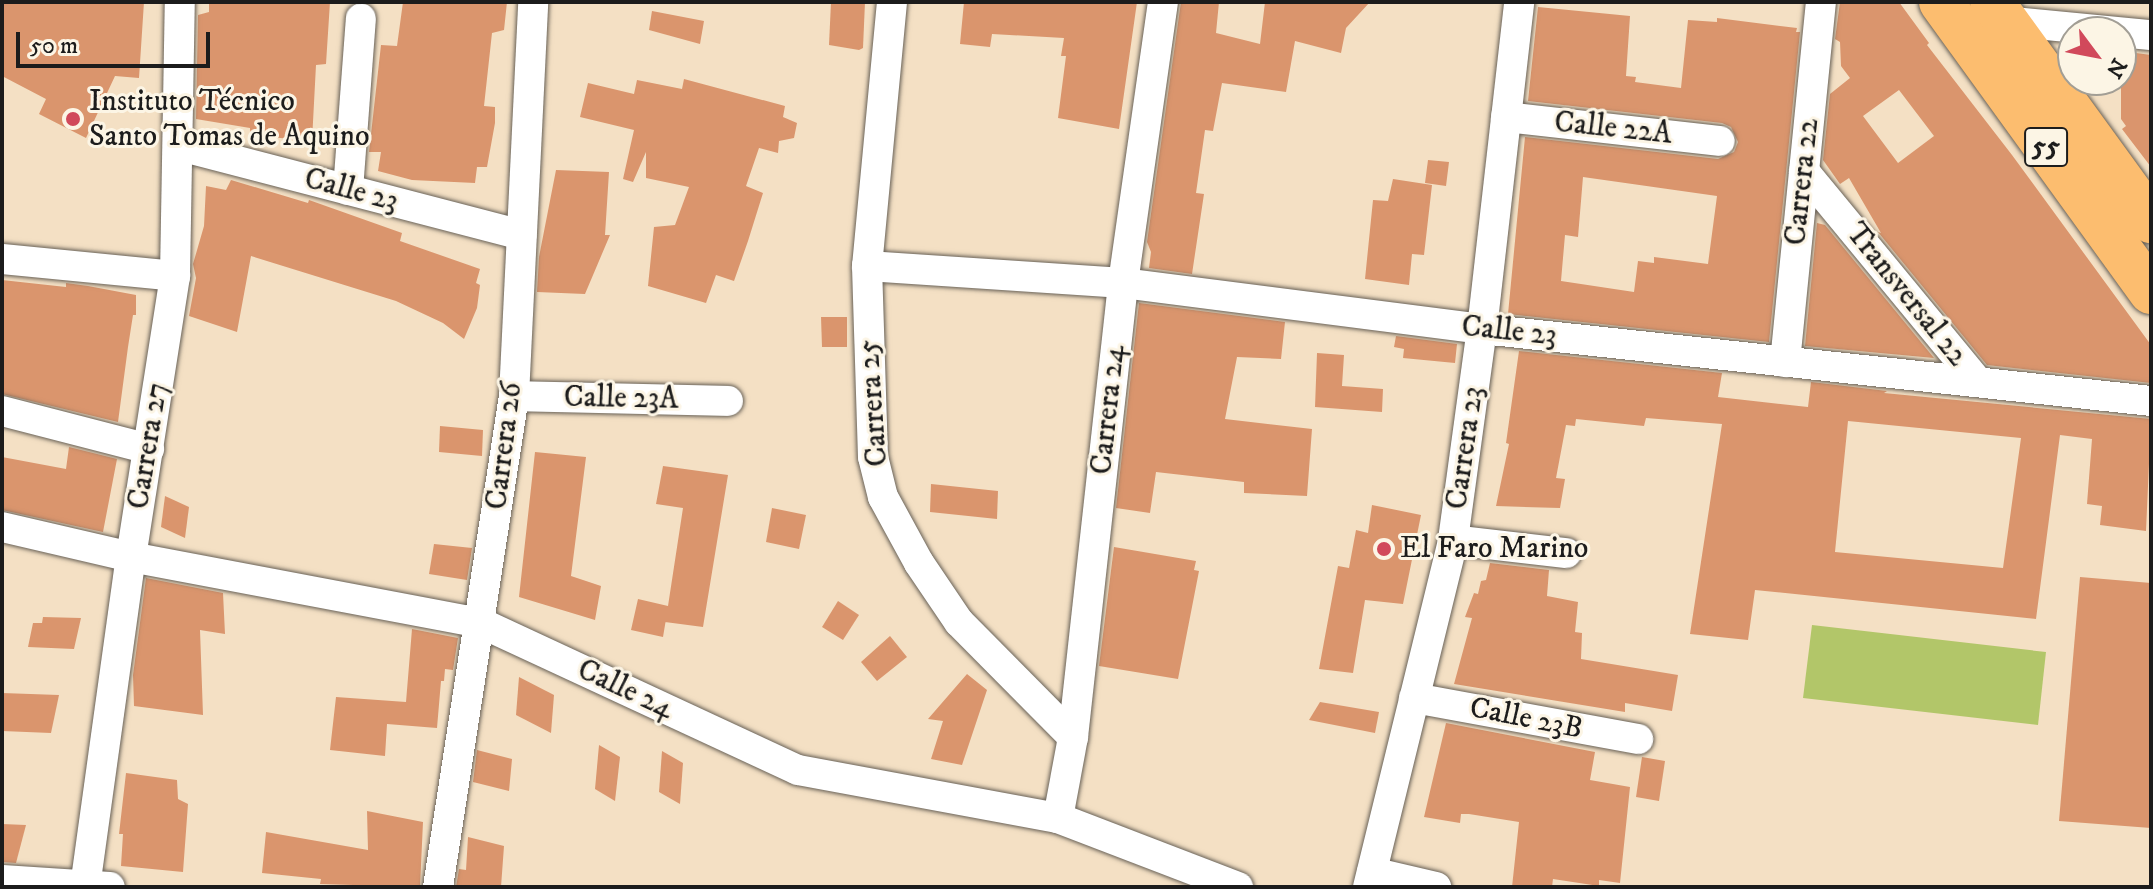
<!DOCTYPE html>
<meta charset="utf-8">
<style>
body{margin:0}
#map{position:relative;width:2153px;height:889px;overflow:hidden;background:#f4e0c4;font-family:"IM FELL DW Pica",serif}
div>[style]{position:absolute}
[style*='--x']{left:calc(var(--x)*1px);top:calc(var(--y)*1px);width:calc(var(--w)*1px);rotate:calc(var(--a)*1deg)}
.green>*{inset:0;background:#b2c669}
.building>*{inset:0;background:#da956d}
.roads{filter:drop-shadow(0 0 2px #686157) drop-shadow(0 0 2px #686157)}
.street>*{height:30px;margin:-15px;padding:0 15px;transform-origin:15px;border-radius:15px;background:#fff}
.highway>*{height:44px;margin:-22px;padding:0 22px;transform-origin:22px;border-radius:22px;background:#fcbd6f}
.dots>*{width:22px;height:22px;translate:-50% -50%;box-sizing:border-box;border:4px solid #fcf5e5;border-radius:50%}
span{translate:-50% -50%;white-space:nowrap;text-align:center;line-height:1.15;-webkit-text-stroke:6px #fcf5e5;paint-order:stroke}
.shield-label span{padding:2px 6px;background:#fcf5e5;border:2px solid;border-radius:6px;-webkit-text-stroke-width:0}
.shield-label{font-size:28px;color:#1c1c1c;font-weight:700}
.poi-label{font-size:30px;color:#1c1c1c}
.left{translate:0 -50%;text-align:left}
.street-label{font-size:30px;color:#1c1c1c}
.frame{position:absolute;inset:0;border:4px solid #1c1c1c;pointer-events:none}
.north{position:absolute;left:2057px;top:16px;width:80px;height:80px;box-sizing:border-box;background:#fcf5e5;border:2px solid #a29e95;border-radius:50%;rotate:122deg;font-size:22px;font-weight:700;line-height:32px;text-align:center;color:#1c1c1c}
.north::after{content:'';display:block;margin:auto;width:28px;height:36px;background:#d1495b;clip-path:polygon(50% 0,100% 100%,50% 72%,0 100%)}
.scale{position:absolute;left:16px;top:32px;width:194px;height:36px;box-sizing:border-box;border:4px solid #1c1c1c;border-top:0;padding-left:10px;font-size:24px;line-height:28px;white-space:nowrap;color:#1c1c1c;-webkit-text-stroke:6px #fcf5e5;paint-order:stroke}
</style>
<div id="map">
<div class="green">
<i style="clip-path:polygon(1812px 625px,2046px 652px,2038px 725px,1803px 698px)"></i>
</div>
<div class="building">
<i style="clip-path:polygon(2px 2px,144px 2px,139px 78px,115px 76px,86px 138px,39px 114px,46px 99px,2px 76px)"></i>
<i style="clip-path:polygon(209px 2px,330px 2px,326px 64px,316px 65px,312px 141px,250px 135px,250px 128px,196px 119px,198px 15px,209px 12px)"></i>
<i style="clip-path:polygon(403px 2px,507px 2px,504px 30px,492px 33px,484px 106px,495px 107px,495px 123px,487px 167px,477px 167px,475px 183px,412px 180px,378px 171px,381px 152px,369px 152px,381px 45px,397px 46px)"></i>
<i style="clip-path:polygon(831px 2px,865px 2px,863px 48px,859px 50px,829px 45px)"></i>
<i style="clip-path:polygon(964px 2px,1137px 2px,1119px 129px,1058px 118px,1066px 56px,1061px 56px,1064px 38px,992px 34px,990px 47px,960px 44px)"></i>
<i style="clip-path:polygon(1181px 2px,1219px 2px,1216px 33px,1260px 44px,1265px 2px,1370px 2px,1346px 28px,1341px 53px,1295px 41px,1286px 92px,1222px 83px,1213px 131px,1205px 130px,1196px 193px,1204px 194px,1192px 274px,1149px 268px,1151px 252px,1147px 242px)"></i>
<i style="clip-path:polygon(evenodd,1840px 2px,1899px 2px,1929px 43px,1927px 45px,2012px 155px,2151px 345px,2151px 383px,1987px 365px,1878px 232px,1881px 233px,1849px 178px,1840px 184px,1823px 160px,1830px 94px,1850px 78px,1841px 66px,1840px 42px,1835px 39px,1840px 2px,1899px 90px,1934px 136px,1898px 163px,1863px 116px,1899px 90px)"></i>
<i style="clip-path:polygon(evenodd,1538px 7px,1630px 16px,1626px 76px,1636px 77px,1635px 82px,1681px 88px,1688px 20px,1717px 22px,1717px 18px,1797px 28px,1796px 32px,1800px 32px,1769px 342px,1508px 314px,1525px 137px,1718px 159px,1734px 152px,1738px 142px,1731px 127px,1722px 123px,1528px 101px,1538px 7px,1583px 177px,1717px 196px,1708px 264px,1654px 257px,1654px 263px,1638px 261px,1634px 292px,1561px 281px,1565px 235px,1578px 237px,1583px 177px)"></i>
<i style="clip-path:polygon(652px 11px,704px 21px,700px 44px,649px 30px)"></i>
<i style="clip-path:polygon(2121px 51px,2151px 55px,2151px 167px,2122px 129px,2126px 126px,2121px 119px)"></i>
<i style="clip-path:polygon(684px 79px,785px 106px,783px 117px,797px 123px,794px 138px,779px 141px,778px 153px,759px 148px,746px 186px,763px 193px,748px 241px,734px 281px,716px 275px,706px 303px,648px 286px,654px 227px,675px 225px,689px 187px,646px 178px,646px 152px,633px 182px,623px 179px,634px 130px,580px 117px,588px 83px,634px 94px,637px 80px,682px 89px)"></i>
<i style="clip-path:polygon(1428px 160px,1449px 162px,1446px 186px,1425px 183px)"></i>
<i style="clip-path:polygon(556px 170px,609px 172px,605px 235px,610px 235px,585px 294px,537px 292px,539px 257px)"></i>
<i style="clip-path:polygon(1393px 179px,1432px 185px,1424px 255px,1412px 254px,1409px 285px,1365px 279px,1373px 200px,1388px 201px)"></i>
<i style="clip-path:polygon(231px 180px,308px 203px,309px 200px,402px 233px,400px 241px,480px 269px,476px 283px,480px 285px,477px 308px,464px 339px,443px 323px,396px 301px,251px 256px,237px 332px,189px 316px,196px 278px,193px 264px,204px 226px,206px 186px,226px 190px)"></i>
<i style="clip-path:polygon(1817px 223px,1825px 225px,1934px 358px,1805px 346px)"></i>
<i style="clip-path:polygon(2px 280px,66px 287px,66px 283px,88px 286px,136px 295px,136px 315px,133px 315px,128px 347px,118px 422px,2px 394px)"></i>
<i style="clip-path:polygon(1139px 303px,1285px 322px,1281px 359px,1237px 357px,1225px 419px,1312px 429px,1307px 496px,1244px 493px,1244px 482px,1156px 472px,1150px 513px,1116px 508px)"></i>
<i style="clip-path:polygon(821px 317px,847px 317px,847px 347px,822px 347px)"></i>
<i style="clip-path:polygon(1396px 336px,1457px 344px,1455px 363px,1403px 358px,1404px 349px,1394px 347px)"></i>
<i style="clip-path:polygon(evenodd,1519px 351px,1722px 373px,1718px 397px,1808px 407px,1811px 382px,1887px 391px,1884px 393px,2151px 419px,2146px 531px,2100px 525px,2102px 506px,2087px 504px,2092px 439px,2060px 435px,2036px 619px,1755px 590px,1748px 640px,1690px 634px,1722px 424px,1646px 418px,1644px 426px,1576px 419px,1575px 426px,1566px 425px,1556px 478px,1565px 479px,1560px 508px,1496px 506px,1509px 444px,1506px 443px,1519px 351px,1848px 421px,2021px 438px,2003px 568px,1835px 552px,1848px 421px)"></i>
<i style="clip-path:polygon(1317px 353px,1344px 355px,1342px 386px,1383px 389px,1382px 412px,1315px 407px)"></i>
<i style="clip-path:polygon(440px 426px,483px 430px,482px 456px,439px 452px)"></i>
<i style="clip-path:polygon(69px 447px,117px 459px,103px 532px,2px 510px,2px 457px,66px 469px)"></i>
<i style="clip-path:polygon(535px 452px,586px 457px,571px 576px,601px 586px,595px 620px,519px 597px)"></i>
<i style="clip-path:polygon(663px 466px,728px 475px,703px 627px,665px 622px,666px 619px,663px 637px,631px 630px,638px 599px,668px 606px,683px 508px,656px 504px)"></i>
<i style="clip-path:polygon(931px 484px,998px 491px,997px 519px,930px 512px)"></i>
<i style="clip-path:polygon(165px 496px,189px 507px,185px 538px,161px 527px)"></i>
<i style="clip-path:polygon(1372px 505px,1421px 515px,1403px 604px,1365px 600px,1353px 673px,1319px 669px,1338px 566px,1349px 568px,1356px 530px,1368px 533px)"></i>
<i style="clip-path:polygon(772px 508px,806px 515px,799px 549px,766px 542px)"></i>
<i style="clip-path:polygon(434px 544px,472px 548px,467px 580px,429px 574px)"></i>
<i style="clip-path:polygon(1114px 547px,1196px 561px,1194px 570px,1199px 571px,1178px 679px,1099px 666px)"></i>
<i style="clip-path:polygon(1490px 563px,1549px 570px,1547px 596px,1578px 602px,1575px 632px,1582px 633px,1581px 659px,1678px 675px,1672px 711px,1625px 703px,1625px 712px,1454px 684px,1472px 618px,1465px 617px,1474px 593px,1478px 594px,1481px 581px,1486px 580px)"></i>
<i style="clip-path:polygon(2080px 577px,2151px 583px,2151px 828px,2059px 821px)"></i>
<i style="clip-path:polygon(146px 578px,223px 593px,225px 634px,200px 630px,203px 715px,134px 706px,133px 675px)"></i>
<i style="clip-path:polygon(838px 601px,859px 615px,843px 640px,822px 627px)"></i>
<i style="clip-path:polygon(43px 617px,81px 618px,74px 649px,28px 647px,33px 623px,42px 623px)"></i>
<i style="clip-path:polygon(412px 629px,458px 638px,453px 670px,445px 669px,444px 681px,441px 681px,437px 728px,387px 724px,385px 756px,330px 750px,336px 697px,406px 702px)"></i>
<i style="clip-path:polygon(890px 636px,907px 657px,877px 681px,861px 662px)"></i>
<i style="clip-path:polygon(967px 674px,987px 690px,962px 765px,931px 759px,943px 721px,928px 719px)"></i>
<i style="clip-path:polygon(519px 677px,554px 695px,551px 733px,516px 715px)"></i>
<i style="clip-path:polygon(2px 693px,59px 695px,51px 733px,2px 731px)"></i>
<i style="clip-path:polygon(1320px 702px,1379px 712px,1375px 733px,1309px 720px)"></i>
<i style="clip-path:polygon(1446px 723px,1595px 752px,1590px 780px,1630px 787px,1620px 883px,1599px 880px,1599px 886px,1553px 879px,1552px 887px,1512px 887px,1519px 822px,1469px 814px,1461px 814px,1460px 823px,1424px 817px)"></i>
<i style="clip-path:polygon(599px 745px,620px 757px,615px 801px,595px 789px)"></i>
<i style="clip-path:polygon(477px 750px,512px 759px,509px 791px,473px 782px)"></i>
<i style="clip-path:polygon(662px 751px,683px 763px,680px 804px,659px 792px)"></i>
<i style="clip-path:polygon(1642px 757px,1665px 761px,1659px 801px,1636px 797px)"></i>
<i style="clip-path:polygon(126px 773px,177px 780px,178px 799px,188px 804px,183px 872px,121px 866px,123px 834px,119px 834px)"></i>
<i style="clip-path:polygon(367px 811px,423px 822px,420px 887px,320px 884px,321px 879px,262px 873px,266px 832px,368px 850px)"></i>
<i style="clip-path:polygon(2px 824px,26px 825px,16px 863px,2px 862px)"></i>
<i style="clip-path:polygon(468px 837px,504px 846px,501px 887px,456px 887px,459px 869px,466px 870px)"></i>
</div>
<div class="roads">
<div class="street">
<i style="--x:892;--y:2;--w:265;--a:95.4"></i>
<i style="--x:867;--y:266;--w:191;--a:88.2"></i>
<i style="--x:873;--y:457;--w:41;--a:76"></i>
<i style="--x:883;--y:497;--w:75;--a:61.4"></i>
<i style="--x:919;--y:563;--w:71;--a:55.9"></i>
<i style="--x:959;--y:622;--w:162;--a:45.3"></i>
<i style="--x:1994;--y:20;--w:158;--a:5.5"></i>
<i style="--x:1506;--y:117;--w:215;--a:6.4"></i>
<i style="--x:180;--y:146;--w:353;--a:14.6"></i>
<i style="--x:1804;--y:171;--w:272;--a:50.5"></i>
<i style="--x:348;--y:190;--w:172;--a:-85.7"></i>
<i style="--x:2;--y:259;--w:174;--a:5.6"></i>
<i style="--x:867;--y:266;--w:257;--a:3.8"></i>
<i style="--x:1123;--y:283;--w:362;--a:7.3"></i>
<i style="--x:1482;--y:329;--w:673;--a:6.14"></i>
<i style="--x:1785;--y:362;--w:362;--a:-84.3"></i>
<i style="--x:514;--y:396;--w:214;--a:1.3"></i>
<i style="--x:2;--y:411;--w:152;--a:14.5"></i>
<i style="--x:2;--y:527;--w:132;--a:13.1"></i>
<i style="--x:131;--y:557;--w:356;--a:10.7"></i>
<i style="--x:481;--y:623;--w:349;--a:24.9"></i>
<i style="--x:798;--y:770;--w:264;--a:10.5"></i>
<i style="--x:1058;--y:818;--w:193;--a:21"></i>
<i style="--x:1453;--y:540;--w:114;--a:6.6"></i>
<i style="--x:1414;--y:698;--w:228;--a:10.4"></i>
<i style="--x:1058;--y:818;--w:82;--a:-79.5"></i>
<i style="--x:1073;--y:737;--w:457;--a:-83.7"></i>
<i style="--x:1123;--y:283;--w:284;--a:-81.9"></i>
<i style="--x:1372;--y:872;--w:66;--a:13.2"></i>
<i style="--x:2;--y:880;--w:108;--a:3.7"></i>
<i style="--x:85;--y:887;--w:333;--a:-82.1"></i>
<i style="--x:131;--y:557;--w:284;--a:-81.1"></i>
<i style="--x:175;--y:276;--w:274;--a:-89"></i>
<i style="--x:438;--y:887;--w:497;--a:-81.2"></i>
<i style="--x:514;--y:396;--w:394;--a:-87.2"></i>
<i style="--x:1368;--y:887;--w:357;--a:-76.2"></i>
<i style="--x:1453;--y:540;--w:213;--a:-82.2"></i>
<i style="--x:1482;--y:329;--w:329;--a:-83.5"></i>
</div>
<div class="highway">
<i style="--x:1941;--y:2;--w:358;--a:54.1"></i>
<i style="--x:1992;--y:2;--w:271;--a:54"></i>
</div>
</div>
<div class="dots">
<i style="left:73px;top:119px;background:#d1495b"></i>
<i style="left:1384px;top:549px;background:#d1495b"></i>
</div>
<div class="shield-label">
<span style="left:2046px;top:147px">55</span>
</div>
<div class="poi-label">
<span class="left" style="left:89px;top:119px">Instituto Técnico<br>Santo Tomas de Aquino</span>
<span class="left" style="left:1400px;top:549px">El Faro Marino</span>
</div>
<div class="street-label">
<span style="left:1613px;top:129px;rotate:6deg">Calle 22A</span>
<span style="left:1803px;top:182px;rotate:-84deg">Carrera 22</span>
<span style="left:351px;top:191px;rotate:15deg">Calle 23</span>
<span style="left:1906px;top:295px;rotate:51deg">Transversal 22</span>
<span style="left:1509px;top:332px;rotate:6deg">Calle 23</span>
<span style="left:621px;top:399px;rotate:1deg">Calle 23A</span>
<span style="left:874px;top:403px;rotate:-94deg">Carrera 25</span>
<span style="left:1109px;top:410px;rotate:-84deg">Carrera 24</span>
<span style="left:149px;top:446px;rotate:-81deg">Carrera 27</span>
<span style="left:505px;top:446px;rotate:-83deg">Carrera 26</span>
<span style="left:1466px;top:448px;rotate:-82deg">Carrera 23</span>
<span style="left:625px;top:690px;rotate:25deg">Calle 24</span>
<span style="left:1526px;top:719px;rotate:11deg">Calle 23B</span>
</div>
<div class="frame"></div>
<div class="north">N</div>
<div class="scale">50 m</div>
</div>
